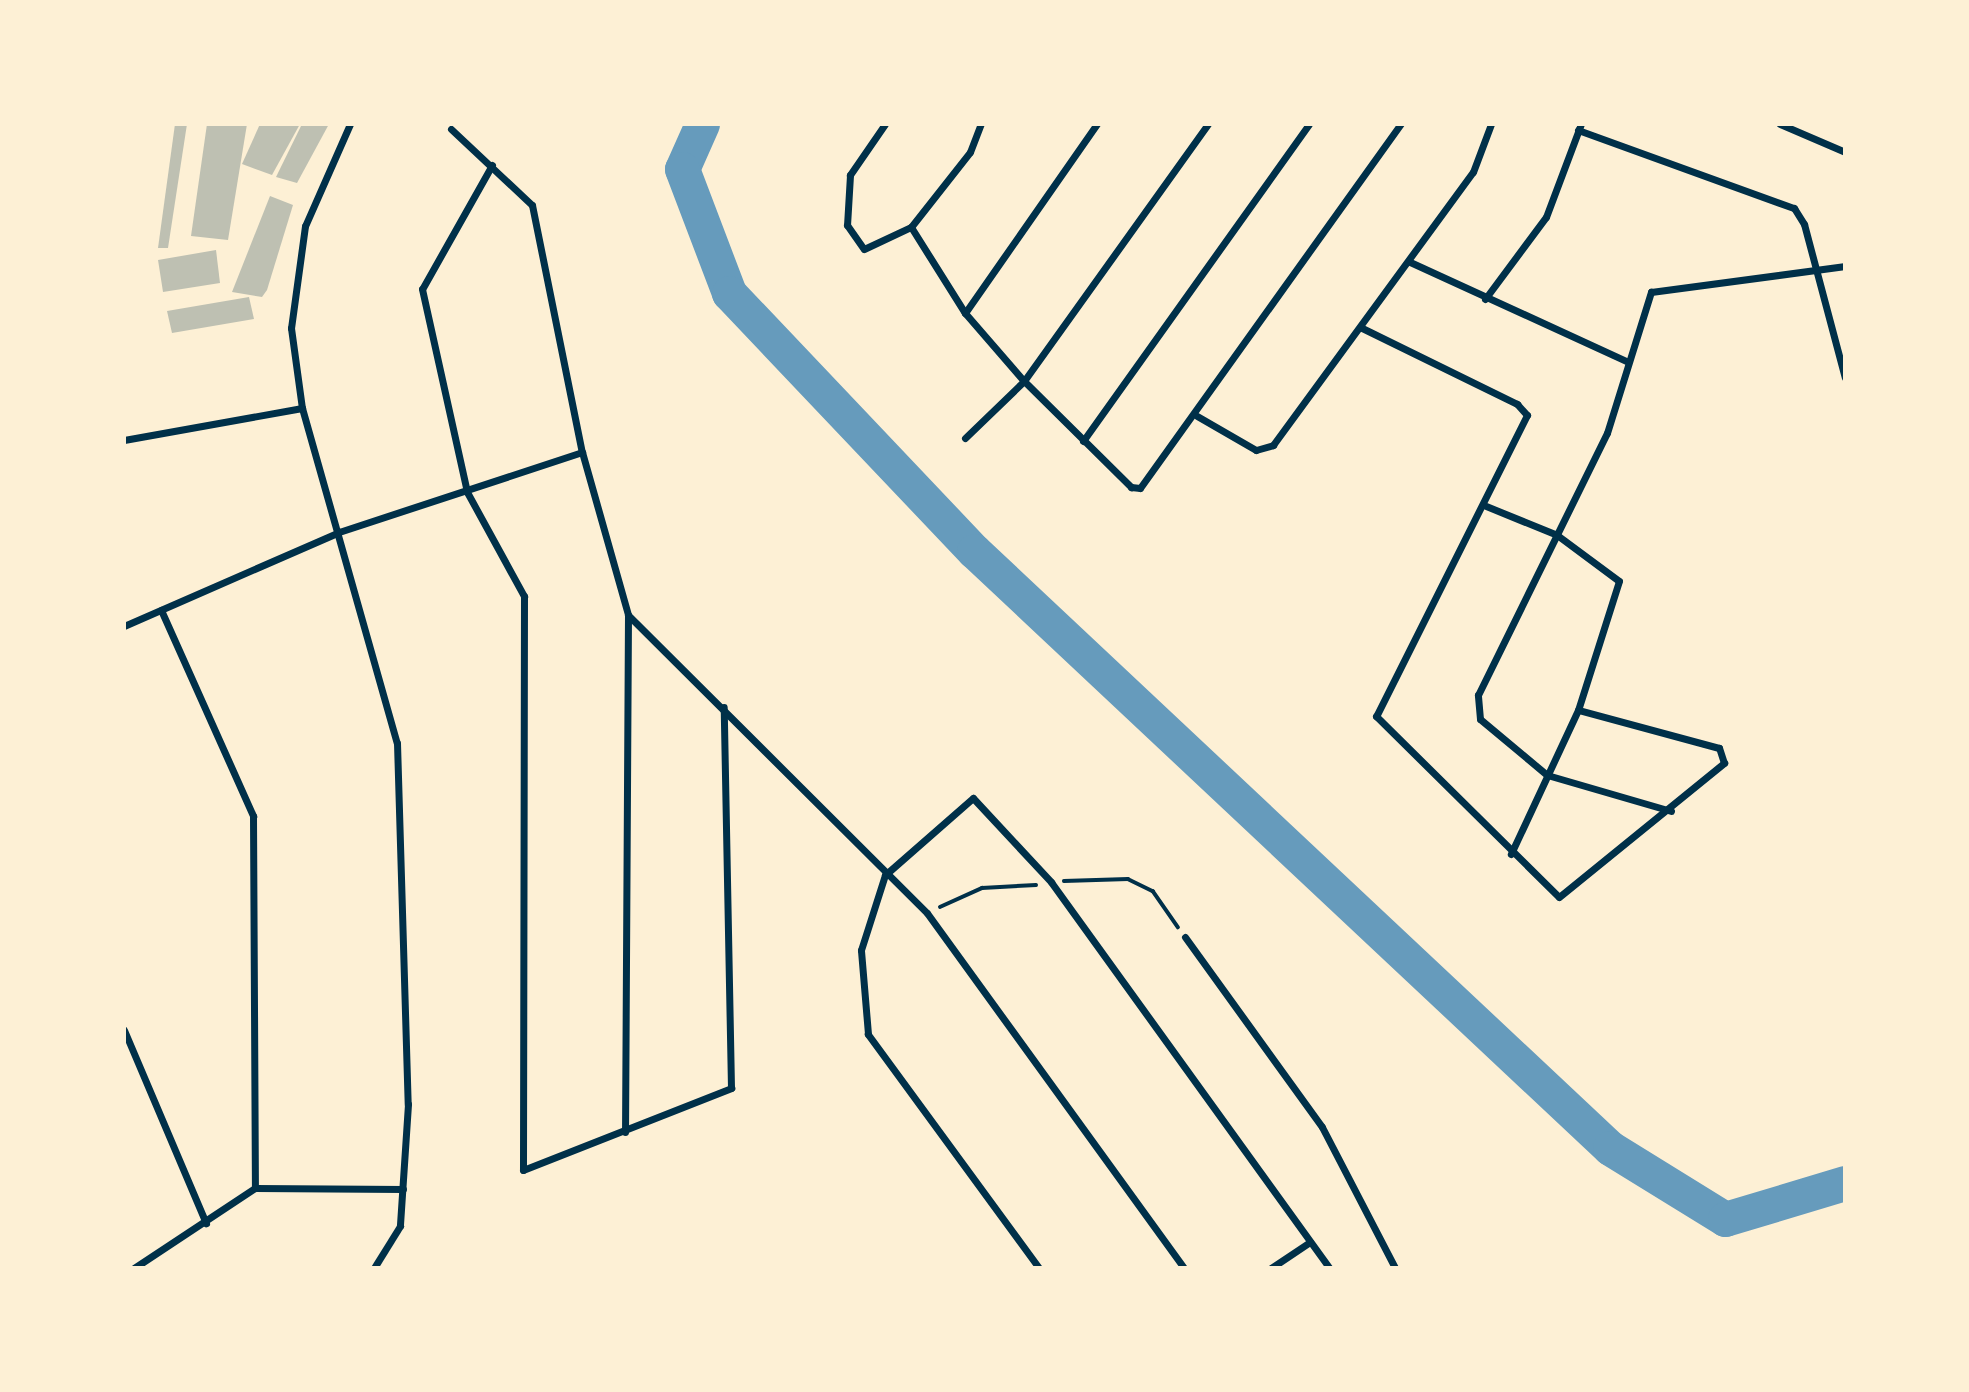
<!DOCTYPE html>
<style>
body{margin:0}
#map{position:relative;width:1969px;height:1392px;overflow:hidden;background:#fdf0d5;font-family:Signika,sans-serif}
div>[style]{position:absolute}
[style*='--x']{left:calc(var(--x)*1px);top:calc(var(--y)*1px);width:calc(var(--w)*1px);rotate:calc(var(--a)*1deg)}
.river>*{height:35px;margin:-17.5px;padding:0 17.5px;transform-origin:17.5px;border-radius:17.5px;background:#669bbc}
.building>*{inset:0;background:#bec0b2}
.path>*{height:3.5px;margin:-1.75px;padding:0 1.75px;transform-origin:1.75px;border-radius:1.75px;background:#003049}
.minor>*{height:7px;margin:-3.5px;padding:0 3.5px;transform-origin:3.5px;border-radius:3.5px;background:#003049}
span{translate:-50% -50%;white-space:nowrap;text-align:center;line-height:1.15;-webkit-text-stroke:7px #fdf0d5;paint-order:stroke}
.frame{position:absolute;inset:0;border:126px solid #fdf0d5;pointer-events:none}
</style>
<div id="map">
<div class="river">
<i style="--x:702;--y:124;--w:49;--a:114"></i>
<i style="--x:682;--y:169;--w:133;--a:69.2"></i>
<i style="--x:729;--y:293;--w:356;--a:46.5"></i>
<i style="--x:974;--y:551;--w:872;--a:43.19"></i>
<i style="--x:1610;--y:1148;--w:135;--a:31.7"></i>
<i style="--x:1725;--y:1219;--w:125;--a:-16.7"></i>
</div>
<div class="building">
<i style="clip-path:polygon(175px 124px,187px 124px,168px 248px,158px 248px)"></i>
<i style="clip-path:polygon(207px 124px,247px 124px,228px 240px,191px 236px)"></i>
<i style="clip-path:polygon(260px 124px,300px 124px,272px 175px,242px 164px)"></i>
<i style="clip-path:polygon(302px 124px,329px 124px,297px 183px,276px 177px)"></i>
<i style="clip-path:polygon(270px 196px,293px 205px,267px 290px,262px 297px,232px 292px)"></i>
<i style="clip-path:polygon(216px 250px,220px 283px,163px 292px,158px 260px)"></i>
<i style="clip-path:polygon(249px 297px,254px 319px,172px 333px,167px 311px)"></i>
</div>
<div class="path">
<i style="--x:1064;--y:881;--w:64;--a:-1.8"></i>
<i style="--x:1128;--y:879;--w:28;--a:26"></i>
<i style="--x:1153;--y:891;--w:44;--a:55.2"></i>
<i style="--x:940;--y:907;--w:46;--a:-24.3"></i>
<i style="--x:982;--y:888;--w:54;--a:-3.2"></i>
</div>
<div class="minor">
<i style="--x:350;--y:124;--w:111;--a:113.8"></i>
<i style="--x:305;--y:226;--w:103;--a:97.8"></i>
<i style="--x:291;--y:328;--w:81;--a:82.2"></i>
<i style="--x:302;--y:408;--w:348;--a:74.2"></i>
<i style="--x:397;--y:743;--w:361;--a:88.3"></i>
<i style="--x:408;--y:1104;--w:122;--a:93.8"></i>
<i style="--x:400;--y:1226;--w:49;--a:121.8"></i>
<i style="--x:885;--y:124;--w:62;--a:124.5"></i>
<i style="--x:850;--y:175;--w:50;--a:93.4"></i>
<i style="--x:847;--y:225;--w:29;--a:55"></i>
<i style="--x:864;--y:249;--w:52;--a:-25.1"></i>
<i style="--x:911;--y:227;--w:95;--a:-51.8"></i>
<i style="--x:970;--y:152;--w:30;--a:-69"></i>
<i style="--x:1780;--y:124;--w:71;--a:23.3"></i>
<i style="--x:451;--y:129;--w:111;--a:43.2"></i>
<i style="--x:532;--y:205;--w:252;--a:78.6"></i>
<i style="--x:582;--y:452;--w:169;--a:74.2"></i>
<i style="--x:628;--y:615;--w:517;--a:90.33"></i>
<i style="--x:1578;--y:130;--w:230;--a:19.9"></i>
<i style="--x:1794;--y:208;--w:19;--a:58"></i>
<i style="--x:1804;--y:224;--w:159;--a:75.1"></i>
<i style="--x:492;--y:165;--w:142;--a:119.4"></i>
<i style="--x:422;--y:289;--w:208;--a:77.5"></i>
<i style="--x:467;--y:492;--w:119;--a:61.3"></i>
<i style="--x:524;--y:596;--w:574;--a:90.1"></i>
<i style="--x:523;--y:1170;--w:224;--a:-21.5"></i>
<i style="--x:731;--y:1088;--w:381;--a:-91.1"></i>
<i style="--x:911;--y:227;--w:102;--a:57.9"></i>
<i style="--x:965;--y:313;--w:90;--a:49.1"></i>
<i style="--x:1024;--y:381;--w:151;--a:44.7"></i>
<i style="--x:1131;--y:487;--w:9;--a:6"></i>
<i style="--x:1140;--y:488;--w:448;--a:-54.4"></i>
<i style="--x:1410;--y:262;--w:238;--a:24.6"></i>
<i style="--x:1485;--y:299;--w:102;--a:-53.4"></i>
<i style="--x:1546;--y:217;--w:99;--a:-69.4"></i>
<i style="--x:965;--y:313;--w:231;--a:-55.1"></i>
<i style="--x:1362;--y:328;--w:173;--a:26.1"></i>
<i style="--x:1517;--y:404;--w:15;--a:48"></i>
<i style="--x:1527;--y:415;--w:337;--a:116.6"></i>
<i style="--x:1376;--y:716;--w:257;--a:44.7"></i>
<i style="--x:1559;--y:897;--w:213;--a:-39.1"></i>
<i style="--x:1724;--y:763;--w:16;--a:-108"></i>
<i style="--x:1719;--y:748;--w:146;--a:-164.9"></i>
<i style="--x:1197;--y:416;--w:68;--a:30"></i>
<i style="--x:1256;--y:450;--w:18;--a:-16"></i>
<i style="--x:1273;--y:445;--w:338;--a:-53.8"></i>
<i style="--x:1473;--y:172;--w:51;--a:-69.4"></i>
<i style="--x:965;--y:438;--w:82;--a:-44"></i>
<i style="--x:1024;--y:381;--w:316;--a:-54.4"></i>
<i style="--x:124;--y:440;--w:181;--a:-10.2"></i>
<i style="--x:1083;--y:441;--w:389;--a:-54.5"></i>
<i style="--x:1486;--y:506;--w:77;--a:22.2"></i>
<i style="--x:1557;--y:535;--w:77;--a:36.6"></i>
<i style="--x:1619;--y:581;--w:135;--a:107.6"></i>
<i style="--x:1578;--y:710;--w:159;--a:115"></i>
<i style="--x:161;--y:610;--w:226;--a:65.9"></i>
<i style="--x:253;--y:816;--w:372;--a:89.7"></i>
<i style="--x:628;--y:615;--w:422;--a:44.9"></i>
<i style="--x:927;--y:913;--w:438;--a:54.1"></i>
<i style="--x:124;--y:626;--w:235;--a:-23.6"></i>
<i style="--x:339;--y:532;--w:256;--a:-18.2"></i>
<i style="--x:1671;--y:811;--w:129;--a:-163.8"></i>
<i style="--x:1547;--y:775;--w:87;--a:-140.1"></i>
<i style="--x:1480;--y:719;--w:24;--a:-95"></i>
<i style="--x:1478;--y:695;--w:292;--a:-63.8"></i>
<i style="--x:1607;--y:433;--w:148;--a:-72.7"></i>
<i style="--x:1651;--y:292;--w:196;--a:-7.6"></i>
<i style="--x:1185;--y:937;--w:234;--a:54.2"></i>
<i style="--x:1322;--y:1127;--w:159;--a:62.6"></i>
<i style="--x:124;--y:1030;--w:210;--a:67"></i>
<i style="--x:134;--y:1268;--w:145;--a:-33.5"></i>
<i style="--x:255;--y:1188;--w:148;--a:0.4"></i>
<i style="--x:1039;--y:1268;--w:290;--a:-126.2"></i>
<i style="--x:868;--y:1034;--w:84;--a:-94.8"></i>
<i style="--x:861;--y:950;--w:79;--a:-72.3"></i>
<i style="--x:885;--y:875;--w:117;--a:-41.2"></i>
<i style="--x:973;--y:798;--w:115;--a:47.1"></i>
<i style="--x:1051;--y:882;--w:476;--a:54.2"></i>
<i style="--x:1271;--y:1268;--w:47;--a:-33.7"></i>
</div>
<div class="frame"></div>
</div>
